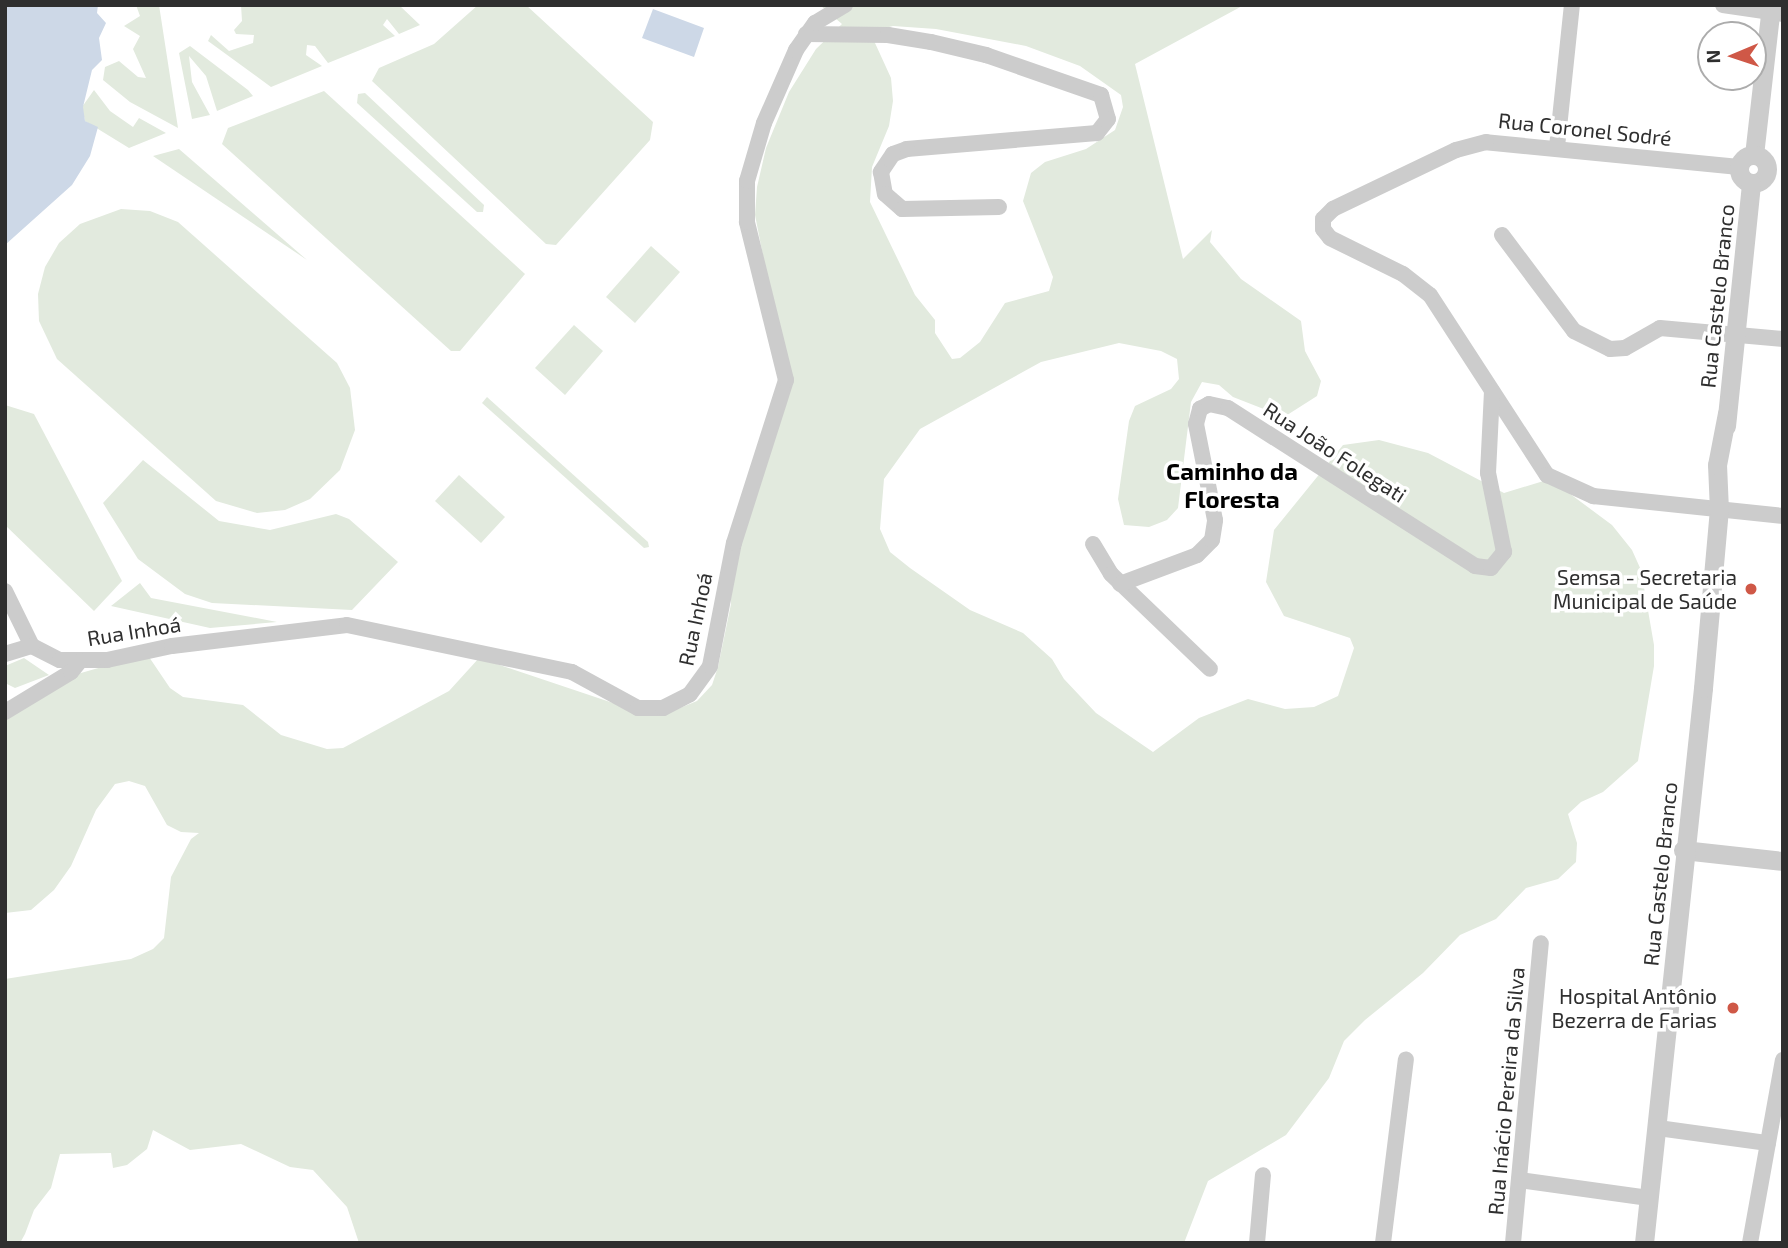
<!DOCTYPE html>
<meta charset="utf-8">
<style>
body{margin:0}
#map{position:relative;width:1788px;height:1248px;overflow:hidden;background:#fff;font-family:"Exo 2",sans-serif}
div>[style]{position:absolute}
[style*='--x']{left:calc(var(--x)*1px);top:calc(var(--y)*1px);width:calc(var(--w)*1px);rotate:calc(var(--a)*1deg)}
.green>*{inset:0;background:#e2eade}
.water>*{inset:0;background:#cdd8e7}
.minor>*{height:16px;margin:-8px;padding:0 8px;transform-origin:8px;border-radius:8px;background:#ccc}
.tertiary>*{height:19px;margin:-9.5px;padding:0 9.5px;transform-origin:9.5px;border-radius:9.5px;background:#ccc}
.tertiary>.ring{margin:-9.5px;padding:0;box-sizing:content-box;background:none;border:19px solid #ccc;border-radius:50%}
.dots>*{width:19px;height:19px;translate:-50% -50%;box-sizing:border-box;border:4px solid #fff;border-radius:50%}
span{translate:-50% -50%;white-space:nowrap;text-align:center;line-height:1.15;-webkit-text-stroke:7px #fff;paint-order:stroke}
.street-label{font-size:21px;color:#2f2f2f}
.poi-label{font-size:21px;color:#2f2f2f}
.right{translate:-100% -50%;text-align:right}
.quarter-label{font-size:24px;color:#000;font-weight:700}
.frame{position:absolute;inset:0;border:7px solid #2f2f2f;pointer-events:none}
.north{position:absolute;left:1697px;top:21px;width:70px;height:70px;box-sizing:border-box;background:#fff;border:2px solid #acacac;border-radius:50%;rotate:268deg;font-size:19px;font-weight:700;line-height:28px;text-align:center;color:#2f2f2f}
.north::after{content:'';display:block;margin:auto;width:24px;height:32px;background:#cf5847;clip-path:polygon(50% 0,100% 100%,50% 72%,0 100%)}
</style>
<div id="map">
<div class="green">
<i style="clip-path:polygon(136px 5px,159px 5px,178px 128px,130px 102px,103px 80px,105px 67px,119px 61px,138px 77px,146px 78px,133px 49px,140px 36px,124px 26px,140px 16px)"></i>
<i style="clip-path:polygon(241px 5px,400px 6px,420px 25px,399px 34px,387px 19px,383px 25px,395px 36px,328px 63px,315px 46px,307px 45px,306px 55px,322px 66px,271px 87px,208px 41px,211px 35px,229px 51px,253px 43px,254px 35px,236px 34px,234px 30px,242px 21px)"></i>
<i style="clip-path:polygon(478px 5px,526px 5px,653px 122px,650px 140px,556px 245px,546px 244px,372px 81px,379px 68px,434px 44px)"></i>
<i style="clip-path:polygon(evenodd,820px 5px,1244px 5px,1135px 64px,1183px 259px,1212px 230px,1210px 242px,1241px 279px,1301px 321px,1305px 351px,1321px 381px,1317px 396px,1284px 417px,1233px 397px,1219px 385px,1202px 382px,1191px 402px,1178px 508px,1167px 520px,1149px 527px,1124px 525px,1118px 499px,1129px 421px,1135px 406px,1171px 389px,1179px 379px,1177px 359px,1161px 351px,1119px 343px,1041px 362px,920px 429px,884px 479px,880px 529px,890px 552px,910px 568px,970px 610px,1023px 633px,1052px 659px,1064px 679px,1096px 713px,1153px 752px,1199px 718px,1248px 699px,1285px 709px,1314px 707px,1338px 696px,1354px 648px,1350px 638px,1284px 616px,1266px 582px,1274px 530px,1343px 445px,1379px 440px,1428px 453px,1504px 493px,1550px 479px,1612px 525px,1632px 550px,1641px 570px,1654px 645px,1654px 666px,1638px 761px,1603px 792px,1581px 802px,1568px 814px,1577px 843px,1576px 862px,1558px 879px,1526px 888px,1496px 919px,1460px 935px,1423px 973px,1365px 1020px,1344px 1041px,1329px 1078px,1286px 1135px,1208px 1181px,1184px 1243px,359px 1243px,347px 1207px,313px 1170px,290px 1167px,241px 1144px,190px 1150px,153px 1130px,147px 1149px,127px 1165px,113px 1168px,111px 1153px,60px 1154px,51px 1188px,34px 1210px,25px 1234px,20px 1243px,5px 1243px,5px 979px,131px 959px,153px 949px,164px 938px,171px 877px,191px 839px,199px 833px,181px 832px,167px 825px,145px 786px,129px 781px,115px 784px,96px 810px,71px 866px,54px 890px,31px 910px,5px 913px,5px 715px,74px 675px,147px 654px,170px 688px,183px 697px,243px 705px,281px 735px,327px 749px,343px 748px,449px 691px,479px 658px,622px 706px,675px 710px,697px 701px,712px 685px,718px 667px,731px 604px,729px 564px,789px 388px,755px 215px,757px 187px,766px 148px,789px 92px,816px 49px,842px 24px,820px 5px,893px 26px,936px 29px,1026px 46px,1080px 66px,1121px 95px,1123px 107px,1115px 130px,1086px 149px,1045px 162px,1031px 173px,1023px 201px,1053px 277px,1049px 291px,1005px 303px,980px 342px,960px 358px,952px 359px,935px 333px,935px 320px,915px 295px,870px 202px,872px 167px,889px 126px,893px 101px,891px 78px,875px 43px,881px 29px,893px 26px)"></i>
<i style="clip-path:polygon(190px 46px,248px 90px,253px 96px,217px 111px,206px 76px,189px 56px,192px 82px,210px 115px,192px 119px,179px 53px)"></i>
<i style="clip-path:polygon(94px 90px,110px 111px,133px 127px,139px 118px,166px 133px,129px 148px,85px 121px,82px 107px)"></i>
<i style="clip-path:polygon(324px 91px,525px 274px,460px 351px,451px 351px,222px 144px,228px 128px)"></i>
<i style="clip-path:polygon(365px 93px,484px 205px,483px 212px,477px 212px,357px 103px,358px 94px)"></i>
<i style="clip-path:polygon(179px 149px,307px 260px,153px 156px)"></i>
<i style="clip-path:polygon(121px 209px,150px 211px,178px 222px,337px 363px,350px 388px,355px 430px,340px 470px,310px 499px,285px 510px,257px 513px,216px 501px,57px 359px,39px 321px,38px 294px,45px 267px,59px 243px,80px 224px)"></i>
<i style="clip-path:polygon(651px 246px,680px 272px,635px 323px,606px 297px)"></i>
<i style="clip-path:polygon(574px 325px,603px 351px,565px 395px,535px 368px)"></i>
<i style="clip-path:polygon(487px 397px,648px 542px,649px 547px,644px 548px,482px 403px)"></i>
<i style="clip-path:polygon(5px 405px,34px 414px,122px 581px,94px 611px,5px 525px)"></i>
<i style="clip-path:polygon(143px 460px,219px 521px,270px 530px,336px 514px,349px 519px,398px 562px,352px 610px,212px 603px,185px 594px,138px 559px,103px 503px)"></i>
<i style="clip-path:polygon(459px 475px,505px 517px,481px 543px,435px 501px)"></i>
<i style="clip-path:polygon(140px 583px,151px 598px,277px 622px,210px 628px,111px 606px)"></i>
<i style="clip-path:polygon(24px 658px,49px 675px,15px 688px,5px 683px,5px 666px)"></i>
</div>
<div class="water">
<i style="clip-path:polygon(5px 5px,98px 5px,97px 13px,106px 23px,99px 38px,102px 60px,92px 70px,83px 107px,85px 121px,98px 127px,90px 156px,72px 185px,5px 245px)"></i>
<i style="clip-path:polygon(653px 9px,704px 28px,694px 57px,642px 38px)"></i>
</div>
<div class="minor">
<i style="--x:1723;--y:5;--w:61;--a:8.5"></i>
<i style="--x:806;--y:34;--w:82;--a:0.7"></i>
<i style="--x:888;--y:35;--w:44;--a:9.2"></i>
<i style="--x:931;--y:42;--w:57;--a:13.3"></i>
<i style="--x:986;--y:55;--w:122;--a:19.2"></i>
<i style="--x:1101;--y:95;--w:25;--a:74"></i>
<i style="--x:1108;--y:119;--w:18;--a:128"></i>
<i style="--x:1097;--y:133;--w:191;--a:175.2"></i>
<i style="--x:907;--y:149;--w:15;--a:160"></i>
<i style="--x:893;--y:154;--w:22;--a:124"></i>
<i style="--x:881;--y:172;--w:22;--a:80"></i>
<i style="--x:885;--y:194;--w:23;--a:41"></i>
<i style="--x:902;--y:209;--w:97;--a:-1.2"></i>
<i style="--x:1557;--y:147;--w:143;--a:-84"></i>
<i style="--x:1739;--y:167;--w:254;--a:-174.4"></i>
<i style="--x:1486;--y:142;--w:31;--a:165"></i>
<i style="--x:1456;--y:150;--w:136;--a:154.4"></i>
<i style="--x:1333;--y:209;--w:14;--a:135"></i>
<i style="--x:1323;--y:219;--w:10;--a:90"></i>
<i style="--x:1323;--y:229;--w:11;--a:52"></i>
<i style="--x:1330;--y:238;--w:81;--a:26.3"></i>
<i style="--x:1403;--y:274;--w:34;--a:38"></i>
<i style="--x:1430;--y:295;--w:215;--a:57"></i>
<i style="--x:1547;--y:475;--w:51;--a:24.5"></i>
<i style="--x:1593;--y:496;--w:191;--a:6"></i>
<i style="--x:1502;--y:235;--w:120;--a:53.1"></i>
<i style="--x:1574;--y:331;--w:40;--a:26.6"></i>
<i style="--x:1610;--y:349;--w:15;--a:-4"></i>
<i style="--x:1625;--y:348;--w:40;--a:-29.7"></i>
<i style="--x:1660;--y:328;--w:123;--a:5.1"></i>
<i style="--x:1093;--y:544;--w:35;--a:59"></i>
<i style="--x:1111;--y:574;--w:137;--a:43.8"></i>
<i style="--x:1120;--y:584;--w:82;--a:-20.6"></i>
<i style="--x:1197;--y:555;--w:21;--a:-45"></i>
<i style="--x:1212;--y:540;--w:20;--a:-81"></i>
<i style="--x:1215;--y:520;--w:98;--a:-101.2"></i>
<i style="--x:1196;--y:424;--w:16;--a:-75"></i>
<i style="--x:1200;--y:409;--w:10;--a:-29"></i>
<i style="--x:1209;--y:404;--w:19;--a:12"></i>
<i style="--x:1228;--y:408;--w:293;--a:32.6"></i>
<i style="--x:1475;--y:566;--w:16;--a:7"></i>
<i style="--x:1491;--y:568;--w:21;--a:-51"></i>
<i style="--x:1504;--y:552;--w:81;--a:-101.4"></i>
<i style="--x:1488;--y:473;--w:82;--a:-87.2"></i>
<i style="--x:5;--y:591;--w:61;--a:63.9"></i>
<i style="--x:32;--y:646;--w:31;--a:27"></i>
<i style="--x:60;--y:660;--w:47;--a:0"></i>
<i style="--x:107;--y:660;--w:66;--a:-12.2"></i>
<i style="--x:172;--y:646;--w:176;--a:-6.8"></i>
<i style="--x:347;--y:625;--w:230;--a:11.8"></i>
<i style="--x:572;--y:672;--w:75;--a:28.6"></i>
<i style="--x:638;--y:708;--w:25;--a:0"></i>
<i style="--x:663;--y:708;--w:30;--a:-27"></i>
<i style="--x:690;--y:694;--w:34;--a:-54"></i>
<i style="--x:710;--y:666;--w:125;--a:-79"></i>
<i style="--x:734;--y:543;--w:171;--a:-72.3"></i>
<i style="--x:786;--y:380;--w:163;--a:-103.9"></i>
<i style="--x:747;--y:222;--w:41;--a:-90"></i>
<i style="--x:747;--y:181;--w:60;--a:-73.7"></i>
<i style="--x:764;--y:123;--w:80;--a:-66.3"></i>
<i style="--x:796;--y:50;--w:33;--a:-55"></i>
<i style="--x:815;--y:23;--w:35;--a:-31"></i>
<i style="--x:5;--y:654;--w:28;--a:-17"></i>
<i style="--x:5;--y:712;--w:77;--a:-31.2"></i>
<i style="--x:71;--y:672;--w:14;--a:-51"></i>
<i style="--x:1658;--y:1128;--w:111;--a:7.8"></i>
<i style="--x:1519;--y:1180;--w:131;--a:7.9"></i>
<i style="--x:1257;--y:1243;--w:68;--a:-85"></i>
<i style="--x:1383;--y:1243;--w:185;--a:-82.9"></i>
<i style="--x:1513;--y:1243;--w:301;--a:-84.7"></i>
<i style="--x:1750;--y:1243;--w:186;--a:-79.8"></i>
</div>
<div class="tertiary">
<i style="--x:1754;--y:155;--w:151;--a:-83.5"></i>
<i class="ring" style="left:1739px;top:155px;width:9px;height:9px"></i>
<i style="--x:1726;--y:426;--w:244;--a:-84.1"></i>
<i style="--x:1683;--y:850;--w:101;--a:6.3"></i>
<i style="--x:1644;--y:1243;--w:558;--a:-83.93"></i>
<i style="--x:1703;--y:688;--w:179;--a:-84.9"></i>
<i style="--x:1719;--y:510;--w:45;--a:-92.5"></i>
<i style="--x:1717;--y:465;--w:53;--a:-79.1"></i>
</div>
<div class="dots">
<i style="left:1751px;top:589px;background:#cf5847"></i>
<i style="left:1733px;top:1008px;background:#cf5847"></i>
</div>
<div class="street-label">
<span style="left:1585px;top:129px;rotate:6deg">Rua Coronel Sodré</span>
<span style="left:1717px;top:296px;rotate:-84deg">Rua Castelo Branco</span>
<span style="left:1335px;top:452px;rotate:33deg">Rua João Folegati</span>
<span style="left:695px;top:619px;rotate:-78deg">Rua Inhoá</span>
<span style="left:134px;top:631px;rotate:-9deg">Rua Inhoá</span>
<span style="left:1660px;top:874px;rotate:-84deg">Rua Castelo Branco</span>
<span style="left:1506px;top:1091px;rotate:-85deg">Rua Inácio Pereira da Silva</span>
</div>
<div class="poi-label">
<span class="right" style="left:1737px;top:589px">Semsa - Secretaria<br>Municipal de Saúde</span>
<span class="right" style="left:1717px;top:1008px">Hospital Antônio<br>Bezerra de Farias</span>
</div>
<div class="quarter-label">
<span style="left:1232px;top:485px">Caminho da<br>Floresta</span>
</div>
<div class="frame"></div>
<div class="north">N</div>
</div>
